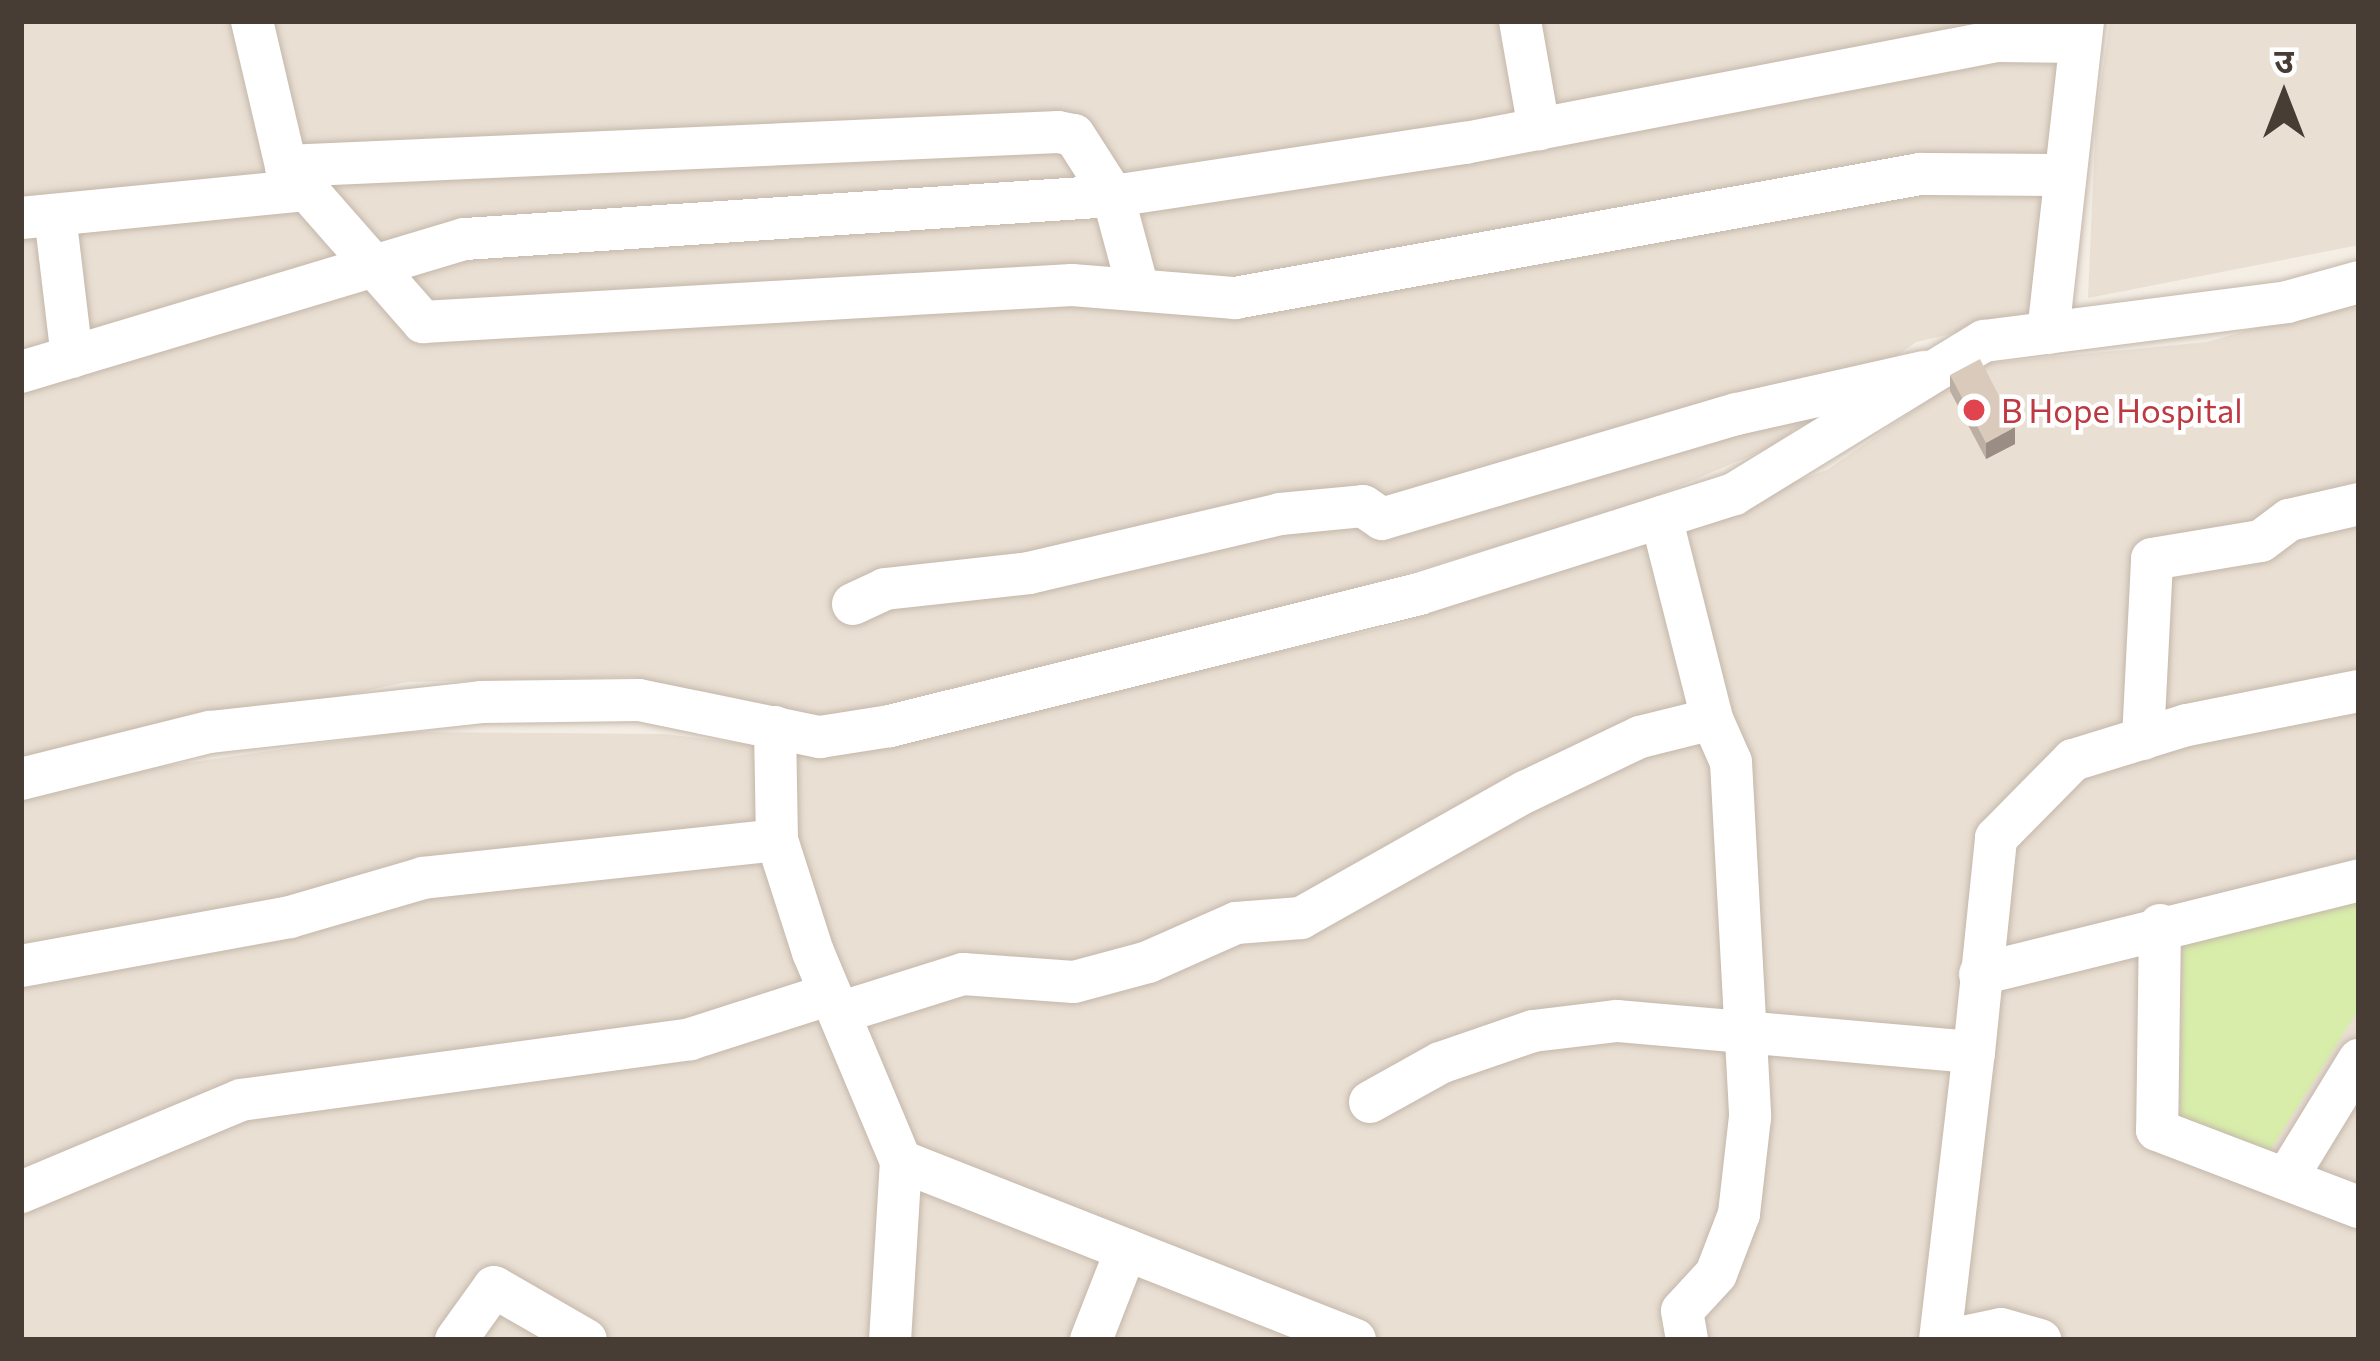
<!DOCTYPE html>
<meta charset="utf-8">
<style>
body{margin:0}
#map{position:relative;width:2380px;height:1361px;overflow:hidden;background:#f4eee5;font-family:Commissioner,"Noto Sans Devanagari",sans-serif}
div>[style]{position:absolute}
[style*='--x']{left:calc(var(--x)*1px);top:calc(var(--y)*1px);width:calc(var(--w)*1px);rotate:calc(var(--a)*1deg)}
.residential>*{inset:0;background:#e9dfd3}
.green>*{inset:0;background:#d8edaa}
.roads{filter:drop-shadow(0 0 3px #c4b7aa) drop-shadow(0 0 3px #c4b7aa)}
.minor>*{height:42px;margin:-21px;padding:0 21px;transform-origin:21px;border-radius:21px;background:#fff}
.wall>*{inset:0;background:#bbaea2}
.shaded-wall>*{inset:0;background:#998d84}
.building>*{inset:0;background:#dacabc}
.dots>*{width:33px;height:33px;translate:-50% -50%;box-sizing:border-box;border:6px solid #fff;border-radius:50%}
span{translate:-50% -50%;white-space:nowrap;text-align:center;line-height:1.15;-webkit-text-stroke:9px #fff;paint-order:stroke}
.health-label{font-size:33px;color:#be3a42}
.left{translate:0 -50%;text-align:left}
.frame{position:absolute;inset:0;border:24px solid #473d34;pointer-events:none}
.north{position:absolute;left:2224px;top:36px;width:120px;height:120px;-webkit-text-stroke:9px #fff;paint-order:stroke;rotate:0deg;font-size:33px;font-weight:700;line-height:48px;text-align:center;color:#473d34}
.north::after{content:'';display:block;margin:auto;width:42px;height:54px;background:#473d34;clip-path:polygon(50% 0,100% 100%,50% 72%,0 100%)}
</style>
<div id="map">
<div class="residential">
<i style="clip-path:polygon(21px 21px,2068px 21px,2033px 315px,1916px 342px,1769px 448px,1625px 509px,1324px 597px,824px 719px,631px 677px,407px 682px,21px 766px)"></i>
<i style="clip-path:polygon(2110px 21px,2359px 21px,2359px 245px,2088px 298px,2096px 114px)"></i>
<i style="clip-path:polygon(2359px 299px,2359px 1340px,21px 1340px,21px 798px,159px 767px,402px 732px,665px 734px,826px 754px,1401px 624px,1827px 470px,1981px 364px,2207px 342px)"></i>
</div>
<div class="green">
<i style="clip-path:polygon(2359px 900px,2359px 1009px,2268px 1154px,2180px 1120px,2183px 941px)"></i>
</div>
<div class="roads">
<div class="minor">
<i style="--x:252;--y:21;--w:149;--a:76.8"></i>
<i style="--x:286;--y:166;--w:208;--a:48.7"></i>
<i style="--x:423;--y:322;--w:650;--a:-3.26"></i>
<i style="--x:1072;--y:285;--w:164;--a:4.6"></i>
<i style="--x:1235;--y:298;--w:696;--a:-10.26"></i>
<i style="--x:1920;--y:174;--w:143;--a:0.4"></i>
<i style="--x:1520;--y:21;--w:110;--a:80"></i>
<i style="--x:286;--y:166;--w:773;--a:-2.52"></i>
<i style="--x:1058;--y:132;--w:16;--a:11"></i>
<i style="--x:1074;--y:135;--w:72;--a:57.4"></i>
<i style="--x:1113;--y:196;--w:92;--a:74.9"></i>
<i style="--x:55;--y:215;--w:143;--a:83.2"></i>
<i style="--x:21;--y:218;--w:288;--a:-5.6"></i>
<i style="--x:2048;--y:333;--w:314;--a:-83.6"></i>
<i style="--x:21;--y:372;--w:463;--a:-16.7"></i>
<i style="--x:465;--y:239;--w:649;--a:-3.8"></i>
<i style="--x:1113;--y:196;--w:356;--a:-8.6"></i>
<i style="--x:1465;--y:143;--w:542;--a:-10.85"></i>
<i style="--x:1997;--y:41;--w:82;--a:0.7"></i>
<i style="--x:1661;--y:517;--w:208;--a:75.8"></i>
<i style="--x:1712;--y:719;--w:47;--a:66.2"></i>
<i style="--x:1731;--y:762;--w:356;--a:86.9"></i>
<i style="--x:1750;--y:1117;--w:98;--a:96.5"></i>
<i style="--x:1739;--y:1214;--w:64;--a:111"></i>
<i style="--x:1716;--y:1274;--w:50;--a:132.6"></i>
<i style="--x:1682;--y:1311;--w:29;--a:80"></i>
<i style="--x:853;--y:604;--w:35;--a:-25"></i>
<i style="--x:885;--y:589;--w:145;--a:-6.3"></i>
<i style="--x:1029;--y:573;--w:258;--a:-13.2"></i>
<i style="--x:1280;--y:514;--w:83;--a:-5.5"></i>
<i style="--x:1363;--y:506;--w:23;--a:34"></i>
<i style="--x:1382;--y:519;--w:370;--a:-16.5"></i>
<i style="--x:1737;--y:414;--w:192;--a:-12.7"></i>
<i style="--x:775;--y:727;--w:113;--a:89"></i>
<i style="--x:777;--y:840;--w:118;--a:72.2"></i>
<i style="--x:813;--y:952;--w:227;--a:67.2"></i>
<i style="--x:901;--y:1161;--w:179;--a:93.5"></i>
<i style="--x:2143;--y:739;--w:180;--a:-87.1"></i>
<i style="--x:2152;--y:559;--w:110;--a:-9.4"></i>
<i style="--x:2261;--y:541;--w:35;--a:-37"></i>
<i style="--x:2289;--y:520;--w:72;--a:-12.9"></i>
<i style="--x:21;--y:779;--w:195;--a:-14"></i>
<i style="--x:210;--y:732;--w:273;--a:-6.3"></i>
<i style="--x:481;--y:702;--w:158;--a:-0.7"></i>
<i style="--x:639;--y:700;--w:185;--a:11.6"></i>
<i style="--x:820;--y:737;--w:71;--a:-8.9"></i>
<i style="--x:890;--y:726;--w:545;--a:-14.01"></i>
<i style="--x:1419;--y:594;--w:330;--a:-17.6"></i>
<i style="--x:1734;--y:494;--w:293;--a:-31.5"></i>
<i style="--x:1984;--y:341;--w:305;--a:-7.3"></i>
<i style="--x:2287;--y:302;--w:75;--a:-15.5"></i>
<i style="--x:2160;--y:925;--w:205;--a:90.8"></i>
<i style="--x:2157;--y:1130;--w:216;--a:20.9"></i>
<i style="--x:21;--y:966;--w:273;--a:-10.3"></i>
<i style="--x:290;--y:917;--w:139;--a:-16.3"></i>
<i style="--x:423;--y:878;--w:356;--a:-6.1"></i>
<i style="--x:1980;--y:974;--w:390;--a:-13.9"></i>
<i style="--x:839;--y:1013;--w:130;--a:-17.5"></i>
<i style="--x:963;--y:974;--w:111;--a:4.1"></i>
<i style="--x:1074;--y:982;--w:77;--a:-15.1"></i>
<i style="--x:1148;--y:962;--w:96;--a:-23.9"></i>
<i style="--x:1236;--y:923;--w:65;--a:-4.4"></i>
<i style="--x:1301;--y:918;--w:257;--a:-29.4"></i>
<i style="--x:1525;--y:792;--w:127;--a:-25.6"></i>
<i style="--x:1640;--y:737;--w:74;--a:-14"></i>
<i style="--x:1370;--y:1102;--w:80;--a:-29.1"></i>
<i style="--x:1440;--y:1063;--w:98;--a:-19"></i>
<i style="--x:1533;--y:1031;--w:85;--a:-6.8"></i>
<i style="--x:1617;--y:1021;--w:358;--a:5"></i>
<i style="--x:1974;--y:1052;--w:215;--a:-84.1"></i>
<i style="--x:1996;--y:838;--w:110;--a:-45.4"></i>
<i style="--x:2073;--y:760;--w:119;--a:-17.1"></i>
<i style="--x:2187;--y:725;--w:175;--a:-11.2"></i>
<i style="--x:901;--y:1161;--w:488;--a:21.5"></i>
<i style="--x:2286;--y:1179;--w:140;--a:-58.5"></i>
<i style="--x:21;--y:1192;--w:238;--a:-22.7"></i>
<i style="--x:241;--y:1100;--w:453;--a:-7.7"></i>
<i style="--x:690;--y:1039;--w:147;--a:-17.8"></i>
<i style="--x:456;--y:1340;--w:65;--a:-54.4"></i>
<i style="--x:494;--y:1287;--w:106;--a:29.9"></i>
<i style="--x:1091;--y:1340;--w:97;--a:-68.7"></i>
<i style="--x:1940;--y:1340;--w:290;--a:-83.3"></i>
<i style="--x:1949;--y:1340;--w:53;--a:-11.9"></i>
<i style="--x:2001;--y:1329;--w:41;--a:15.8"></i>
</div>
</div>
<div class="wall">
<i style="clip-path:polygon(1950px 375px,2015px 444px,1986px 459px,1950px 391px)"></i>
</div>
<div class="shaded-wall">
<i style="clip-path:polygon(2015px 427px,2015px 444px,1986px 459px,1986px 443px)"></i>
</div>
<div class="building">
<i style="clip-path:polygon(1980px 359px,2015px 427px,1986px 443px,1950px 375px)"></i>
</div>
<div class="dots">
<i style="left:1974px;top:410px;background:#e0444e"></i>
</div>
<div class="health-label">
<span class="left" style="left:2001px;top:410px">B Hope Hospital</span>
</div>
<div class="frame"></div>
<div class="north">उ</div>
</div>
